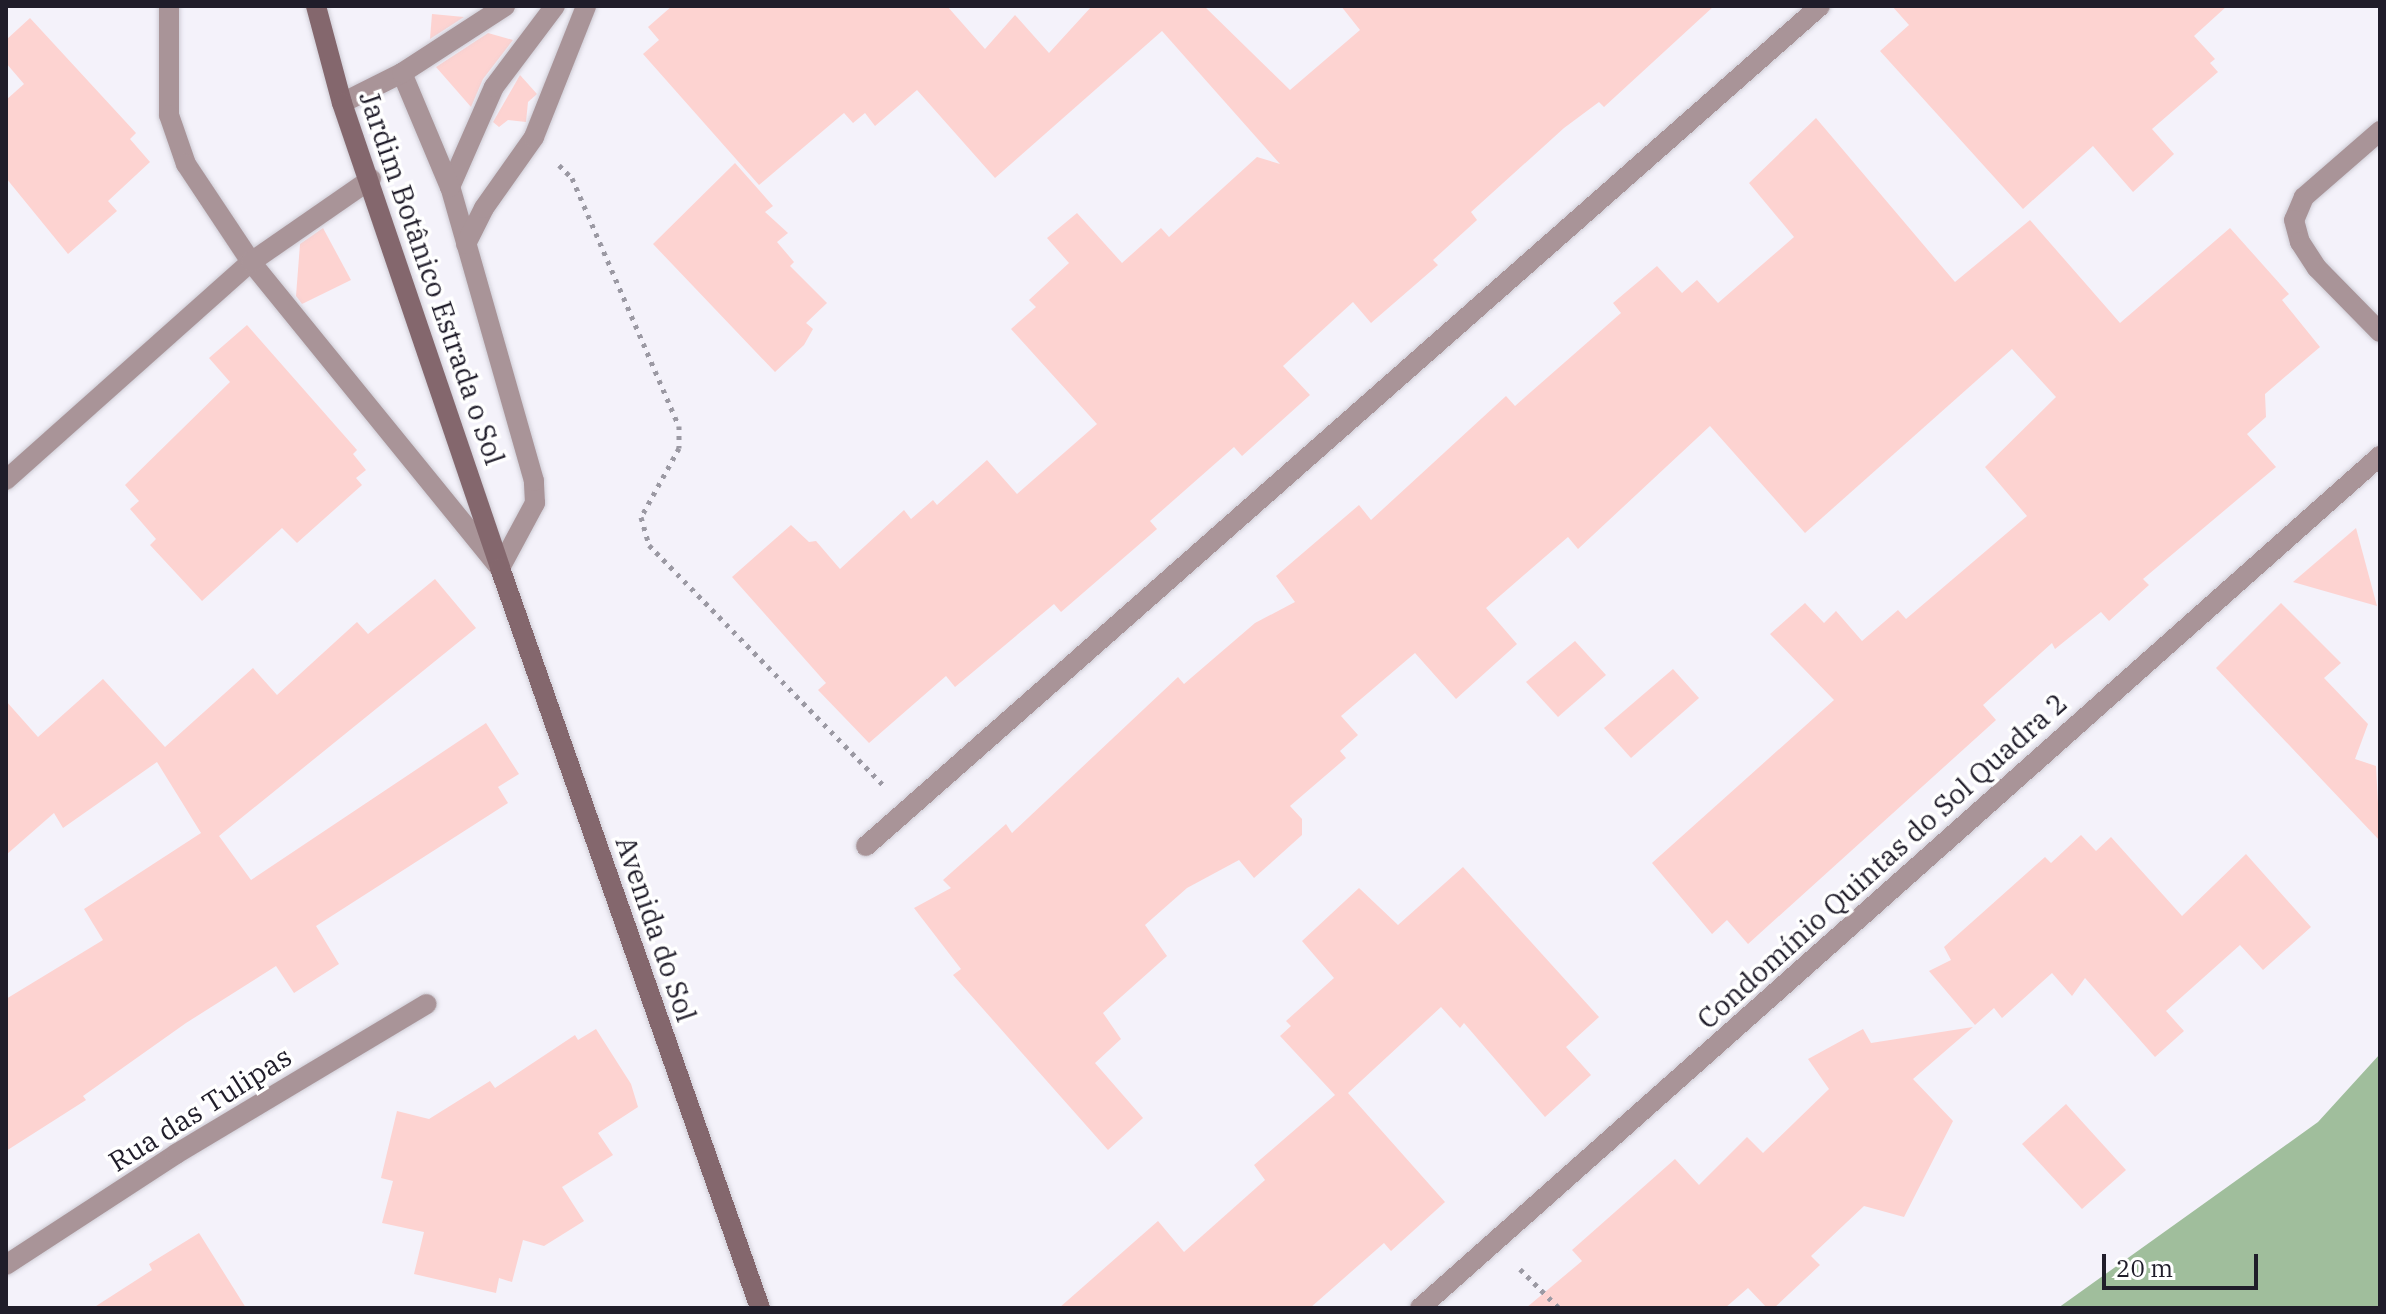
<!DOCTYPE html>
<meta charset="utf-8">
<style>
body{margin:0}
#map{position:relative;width:2386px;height:1314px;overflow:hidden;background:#f4f2fa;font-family:"IBM Plex Serif",serif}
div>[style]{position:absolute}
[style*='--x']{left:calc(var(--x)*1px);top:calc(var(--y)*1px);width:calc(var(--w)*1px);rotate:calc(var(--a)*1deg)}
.forest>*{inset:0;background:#a0be9c}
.building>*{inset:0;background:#fdd3d1}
.path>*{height:5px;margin-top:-2.5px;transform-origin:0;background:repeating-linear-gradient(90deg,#9b99a3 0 4px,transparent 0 10px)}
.roads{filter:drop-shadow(0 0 2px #ceccd5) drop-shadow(0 0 2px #ceccd5)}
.street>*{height:20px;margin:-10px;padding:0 10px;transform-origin:10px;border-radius:10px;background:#a99498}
.secondary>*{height:20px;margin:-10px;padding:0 10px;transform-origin:10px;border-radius:10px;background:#84676d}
span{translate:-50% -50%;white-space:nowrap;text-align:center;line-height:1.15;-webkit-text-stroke:7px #fff;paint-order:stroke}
.street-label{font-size:28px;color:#201d2a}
.frame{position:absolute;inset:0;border:8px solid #201d2a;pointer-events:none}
.scale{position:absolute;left:2102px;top:1254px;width:156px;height:36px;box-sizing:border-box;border:4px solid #201d2a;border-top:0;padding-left:10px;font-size:24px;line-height:28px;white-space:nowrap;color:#201d2a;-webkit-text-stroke:6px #fff;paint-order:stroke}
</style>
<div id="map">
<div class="forest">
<i style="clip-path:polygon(2380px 1054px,2380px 1308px,2058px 1308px,2318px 1122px)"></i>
</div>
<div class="building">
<i style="clip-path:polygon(672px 6px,947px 6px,985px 49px,1015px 15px,1049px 53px,1092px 6px,1204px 6px,1290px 90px,1360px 30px,1341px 6px,1714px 6px,1604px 107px,1599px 102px,1564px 128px,1471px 212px,1477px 220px,1433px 260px,1438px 265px,1371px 323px,1353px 302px,1283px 366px,1310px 395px,1242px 456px,1234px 447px,1150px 521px,1157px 529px,1061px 612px,1054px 604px,955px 687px,946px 676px,869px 743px,818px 690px,826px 683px,732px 577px,791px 525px,809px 542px,816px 541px,840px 569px,904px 510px,911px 519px,933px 500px,937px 505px,987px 460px,1017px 494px,1097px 424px,1011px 329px,1036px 307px,1029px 300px,1069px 263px,1047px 238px,1077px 213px,1122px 263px,1161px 228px,1169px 237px,1257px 157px,1280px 164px,1162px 31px,995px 178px,917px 90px,875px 126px,865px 113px,853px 123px,844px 113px,759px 185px,643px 54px,659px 40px,648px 27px)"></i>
<i style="clip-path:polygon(1892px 6px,2227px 6px,2194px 36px,2215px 59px,2210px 63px,2218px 72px,2152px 129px,2174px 154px,2133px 192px,2093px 146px,2023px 209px,1880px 51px,1909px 25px)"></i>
<i style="clip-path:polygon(432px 14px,464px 17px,430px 39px)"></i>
<i style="clip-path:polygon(30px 18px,136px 133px,130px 139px,150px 162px,108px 201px,117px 211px,68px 254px,6px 178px,6px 100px,24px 84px,6px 63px,6px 40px)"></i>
<i style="clip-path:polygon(488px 33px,513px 40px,483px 79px,471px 107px,436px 67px)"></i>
<i style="clip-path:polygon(520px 75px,537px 94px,528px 102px,526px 122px,508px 120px,499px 127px,493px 122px)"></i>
<i style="clip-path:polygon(1816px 118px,1955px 282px,2030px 220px,2120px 323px,2230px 228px,2289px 294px,2282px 300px,2320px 347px,2265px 394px,2266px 417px,2247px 434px,2276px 467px,2143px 579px,2149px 585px,2109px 621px,2101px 612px,2055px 649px,2052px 643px,1983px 705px,1996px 720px,1748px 944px,1727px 920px,1712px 934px,1652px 863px,1834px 700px,1770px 634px,1805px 603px,1824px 623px,1836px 611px,1862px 641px,1898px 610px,1906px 619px,2027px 516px,1985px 467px,2056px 397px,2012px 349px,1805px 533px,1710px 426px,1578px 549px,1568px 537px,1486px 608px,1517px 644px,1456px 699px,1415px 653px,1341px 716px,1358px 735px,1340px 751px,1346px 758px,1290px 806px,1302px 819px,1302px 835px,1254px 878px,1239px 860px,1187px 888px,1145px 925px,1167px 956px,1103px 1013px,1121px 1039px,1095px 1063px,1143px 1118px,1108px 1150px,953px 975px,961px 969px,914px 908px,951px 888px,943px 880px,1006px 824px,1012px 833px,1178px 677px,1184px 684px,1255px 623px,1295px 602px,1276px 576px,1359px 505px,1371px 520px,1506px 396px,1515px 406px,1621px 313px,1613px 303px,1657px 266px,1682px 293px,1697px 280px,1718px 303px,1794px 237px,1749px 183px)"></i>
<i style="clip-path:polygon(735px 163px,773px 206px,765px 212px,788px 233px,777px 242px,794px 262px,790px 266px,827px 303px,806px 323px,813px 329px,804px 345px,775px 372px,653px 244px)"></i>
<i style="clip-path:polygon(323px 228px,351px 280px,302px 304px,296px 296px,300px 244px)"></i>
<i style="clip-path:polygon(247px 325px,357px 450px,353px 454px,366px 470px,356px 478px,362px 485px,297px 543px,282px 528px,202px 601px,150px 545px,156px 539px,130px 509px,139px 501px,125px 485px,230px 382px,209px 358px)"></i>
<i style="clip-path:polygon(2356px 528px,2377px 606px,2293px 582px)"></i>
<i style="clip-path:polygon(435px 579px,476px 628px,219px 836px,251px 880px,486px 723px,519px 774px,498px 787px,508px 803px,316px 926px,339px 964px,294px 993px,276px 966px,186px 1023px,83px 1096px,86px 1100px,6px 1151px,6px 999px,103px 940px,84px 909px,201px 833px,157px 762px,63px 828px,54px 813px,6px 855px,6px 701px,38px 737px,103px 679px,165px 747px,253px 668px,277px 695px,357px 622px,368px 634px)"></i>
<i style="clip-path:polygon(2281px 603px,2341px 663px,2324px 678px,2368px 724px,2355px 759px,2376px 766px,2380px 841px,2216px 668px)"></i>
<i style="clip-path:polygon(1575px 641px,1606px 675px,1558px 717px,1526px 682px)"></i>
<i style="clip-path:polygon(1673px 669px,1699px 698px,1631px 758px,1604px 728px)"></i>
<i style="clip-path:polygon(2081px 835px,2096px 851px,2111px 837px,2182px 916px,2246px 854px,2311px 927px,2263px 970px,2240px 945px,2166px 1011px,2184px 1031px,2155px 1057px,2085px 978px,2072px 996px,2052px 973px,2002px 1018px,1994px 1008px,1975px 1025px,1929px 971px,1951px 960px,1944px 947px,2045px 857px,2051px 863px)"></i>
<i style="clip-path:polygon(1463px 867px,1599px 1017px,1566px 1047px,1591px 1075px,1545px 1117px,1464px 1023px,1460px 1028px,1441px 1007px,1348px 1093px,1445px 1202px,1391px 1251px,1384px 1243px,1310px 1308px,1059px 1308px,1158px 1221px,1184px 1252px,1265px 1180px,1254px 1165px,1335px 1095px,1280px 1036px,1291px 1026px,1286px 1021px,1334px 978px,1302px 941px,1359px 888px,1398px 925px)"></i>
<i style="clip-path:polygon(1973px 1027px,1913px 1079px,1953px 1121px,1904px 1217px,1864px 1206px,1811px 1256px,1820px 1265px,1774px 1308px,1767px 1308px,1748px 1288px,1725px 1308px,1526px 1308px,1582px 1261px,1572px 1250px,1675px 1159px,1699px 1185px,1747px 1137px,1763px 1153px,1829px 1089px,1808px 1059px,1863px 1029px,1871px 1043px)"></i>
<i style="clip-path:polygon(596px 1029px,631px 1084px,638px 1107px,598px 1133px,613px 1155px,562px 1187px,584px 1221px,544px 1246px,523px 1240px,512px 1282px,499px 1278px,496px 1293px,414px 1274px,424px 1232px,382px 1223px,393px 1181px,381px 1178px,397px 1111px,429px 1119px,490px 1081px,495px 1088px,575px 1035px,578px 1040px)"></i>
<i style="clip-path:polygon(2066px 1104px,2126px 1170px,2082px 1209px,2022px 1144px)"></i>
<i style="clip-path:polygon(199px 1233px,246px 1308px,93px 1308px,152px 1270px,149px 1264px)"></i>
</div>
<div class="path">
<i style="--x:559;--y:165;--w:18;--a:45"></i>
<i style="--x:572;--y:178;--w:270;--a:66.7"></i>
<i style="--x:679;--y:426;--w:22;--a:90"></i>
<i style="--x:679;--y:448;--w:79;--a:118.8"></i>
<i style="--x:641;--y:517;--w:29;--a:74"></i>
<i style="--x:649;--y:545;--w:335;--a:45.7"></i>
<i style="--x:1520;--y:1269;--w:55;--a:45"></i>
</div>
<div class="roads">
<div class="street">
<i style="--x:169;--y:6;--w:109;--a:90"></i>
<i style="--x:169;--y:115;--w:52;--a:70.9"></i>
<i style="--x:186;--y:164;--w:118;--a:56.4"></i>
<i style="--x:251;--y:262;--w:395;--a:50.9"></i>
<i style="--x:500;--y:568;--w:74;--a:-61.7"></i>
<i style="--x:535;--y:503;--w:22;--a:-93"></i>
<i style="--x:534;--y:481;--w:306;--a:-105.9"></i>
<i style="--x:450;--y:187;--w:109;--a:-66.3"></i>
<i style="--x:494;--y:87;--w:101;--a:-53"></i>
<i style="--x:402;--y:73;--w:124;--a:67.2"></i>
<i style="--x:342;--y:103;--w:67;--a:-26.6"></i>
<i style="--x:402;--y:73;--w:123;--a:-33"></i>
<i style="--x:2380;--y:131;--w:101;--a:139"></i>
<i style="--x:2304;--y:197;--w:25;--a:113"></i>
<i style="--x:2294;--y:220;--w:23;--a:75"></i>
<i style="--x:2300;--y:242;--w:31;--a:57"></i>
<i style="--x:2317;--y:268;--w:90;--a:45.5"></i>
<i style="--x:466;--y:244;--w:40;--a:-63.4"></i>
<i style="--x:484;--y:208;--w:87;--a:-54.8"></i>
<i style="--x:534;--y:137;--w:141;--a:-68.3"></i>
<i style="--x:6;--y:480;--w:328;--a:-41.7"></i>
<i style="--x:251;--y:262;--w:146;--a:-34.7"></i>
<i style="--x:866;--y:846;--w:1271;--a:-41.36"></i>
<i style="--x:6;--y:1265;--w:203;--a:-33.1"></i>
<i style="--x:176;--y:1154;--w:292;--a:-30.9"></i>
<i style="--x:1420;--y:1308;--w:1284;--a:-41.59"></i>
</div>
<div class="secondary">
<i style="--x:316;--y:6;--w:100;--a:75"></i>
<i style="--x:342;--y:103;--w:491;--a:71.2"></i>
<i style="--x:500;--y:568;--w:784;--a:70.64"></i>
</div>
</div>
<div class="street-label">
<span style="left:432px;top:278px;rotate:71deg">Jardim Botânico Estrada o Sol</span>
<span style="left:1882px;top:861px;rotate:-42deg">Condomínio Quintas do Sol Quadra 2</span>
<span style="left:656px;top:929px;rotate:71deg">Avenida do Sol</span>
<span style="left:200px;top:1109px;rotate:-32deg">Rua das Tulipas</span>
</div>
<div class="frame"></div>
<div class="scale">20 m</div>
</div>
